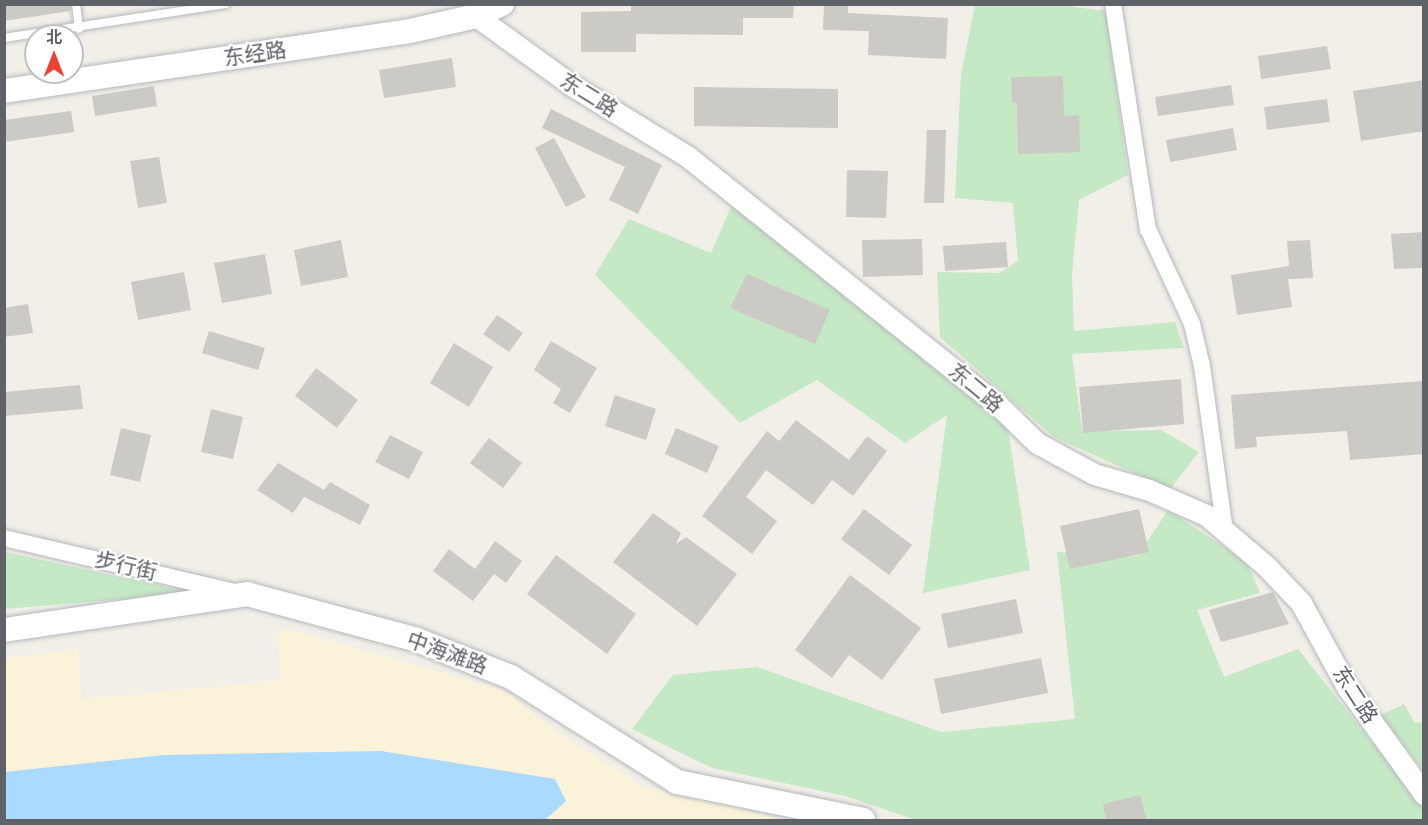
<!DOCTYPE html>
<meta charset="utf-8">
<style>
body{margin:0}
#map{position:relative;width:1428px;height:825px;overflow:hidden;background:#f1efe8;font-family:"DM Sans","Noto Sans SC",sans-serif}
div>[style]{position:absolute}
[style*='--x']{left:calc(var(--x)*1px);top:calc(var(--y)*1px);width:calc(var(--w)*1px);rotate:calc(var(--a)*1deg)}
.green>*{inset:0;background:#c5e8c5}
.sand>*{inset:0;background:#fbf3d9}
.water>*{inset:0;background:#aadaff}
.building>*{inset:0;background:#cccac5}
.roads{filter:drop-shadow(0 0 2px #b5b8bc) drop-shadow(0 0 2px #b5b8bc)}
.service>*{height:8px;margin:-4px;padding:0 4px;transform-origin:4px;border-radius:4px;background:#fff}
.minor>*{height:16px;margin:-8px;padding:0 8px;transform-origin:8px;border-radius:8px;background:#fff}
.tertiary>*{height:21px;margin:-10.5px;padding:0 10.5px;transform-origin:10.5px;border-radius:10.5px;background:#fff}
.secondary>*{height:24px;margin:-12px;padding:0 12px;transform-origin:12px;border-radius:12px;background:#fff}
span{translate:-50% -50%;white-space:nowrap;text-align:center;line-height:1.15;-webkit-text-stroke:4.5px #fff;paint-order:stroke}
.street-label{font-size:21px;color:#5f6368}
.frame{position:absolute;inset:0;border:6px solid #5f6368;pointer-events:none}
.north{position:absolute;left:24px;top:24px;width:60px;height:60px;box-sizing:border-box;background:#fff;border:2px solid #bfc1c3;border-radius:50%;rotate:0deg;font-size:16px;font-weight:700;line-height:24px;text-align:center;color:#5f6368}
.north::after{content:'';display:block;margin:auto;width:21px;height:27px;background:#ea4335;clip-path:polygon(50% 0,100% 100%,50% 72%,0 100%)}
</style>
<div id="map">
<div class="green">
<i style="clip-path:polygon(1051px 4px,1106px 11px,1128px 175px,1079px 200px,1072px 275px,1074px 331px,1175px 322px,1184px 348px,1072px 354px,1082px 431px,1161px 430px,1199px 452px,1170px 489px,1054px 437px,940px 337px,937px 272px,999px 273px,1018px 261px,1013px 203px,955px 198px,961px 75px,975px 5px)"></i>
<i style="clip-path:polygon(734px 200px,1008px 429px,1030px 570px,923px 593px,947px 415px,905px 443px,817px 380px,740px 423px,595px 275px,629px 219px,711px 253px)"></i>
<i style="clip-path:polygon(1168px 510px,1247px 562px,1260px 593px,1197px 610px,1224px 677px,1298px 649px,1423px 807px,1423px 820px,916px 820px,845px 796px,712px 768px,632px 729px,673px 675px,757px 667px,941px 732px,1075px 719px,1057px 552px,1138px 556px)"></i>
<i style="clip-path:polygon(5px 552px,194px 593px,5px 609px)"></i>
<i style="clip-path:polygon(1404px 704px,1415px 723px,1423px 722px,1423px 770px,1381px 715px)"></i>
</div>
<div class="sand">
<i style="clip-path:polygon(288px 629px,503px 690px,565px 737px,642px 786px,784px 820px,545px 820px,566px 801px,164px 755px,5px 772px,4px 658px,78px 649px,82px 699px,281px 680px,277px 633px)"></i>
</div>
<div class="water">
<i style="clip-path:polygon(381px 751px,555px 779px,566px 801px,545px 820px,5px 820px,5px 772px,164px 755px)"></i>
</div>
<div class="building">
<i style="clip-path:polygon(4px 4px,70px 4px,70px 11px,4px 21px)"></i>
<i style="clip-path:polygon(631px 4px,794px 4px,793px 18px,743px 18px,743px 35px,636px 34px,636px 52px,581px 52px,581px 12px,631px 11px)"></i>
<i style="clip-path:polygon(824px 4px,848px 4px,848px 13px,948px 18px,946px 59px,868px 55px,869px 31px,823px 30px)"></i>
<i style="clip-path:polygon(1327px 46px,1331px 69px,1261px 79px,1258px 56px)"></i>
<i style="clip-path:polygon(452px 58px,456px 87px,384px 98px,379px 70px)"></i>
<i style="clip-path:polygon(1063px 76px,1064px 116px,1079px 115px,1080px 152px,1018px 154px,1017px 103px,1012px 103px,1011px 77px)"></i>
<i style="clip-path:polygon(1424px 80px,1424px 131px,1361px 141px,1353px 91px)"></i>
<i style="clip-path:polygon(1231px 85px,1234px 105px,1158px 116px,1155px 97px)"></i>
<i style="clip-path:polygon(154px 86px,157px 106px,95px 116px,92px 96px)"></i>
<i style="clip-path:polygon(694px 87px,838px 89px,838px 128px,694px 126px)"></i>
<i style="clip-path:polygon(1327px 99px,1330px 122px,1267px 130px,1264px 107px)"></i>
<i style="clip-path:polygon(551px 109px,662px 165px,638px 214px,609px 200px,625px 167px,542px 128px)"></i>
<i style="clip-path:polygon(71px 111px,74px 132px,4px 142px,4px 120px)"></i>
<i style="clip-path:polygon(1233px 128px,1237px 150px,1170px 162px,1166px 140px)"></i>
<i style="clip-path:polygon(927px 130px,946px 130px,944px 203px,924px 203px)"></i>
<i style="clip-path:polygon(554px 138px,586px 197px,566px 207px,535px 148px)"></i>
<i style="clip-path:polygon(159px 157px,167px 203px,138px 208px,130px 161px)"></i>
<i style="clip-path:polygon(847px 170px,888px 171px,886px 218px,846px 217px)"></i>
<i style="clip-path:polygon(1424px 232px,1424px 268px,1394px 269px,1391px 234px)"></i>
<i style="clip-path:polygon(922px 239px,923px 275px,863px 277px,862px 240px)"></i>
<i style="clip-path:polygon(341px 240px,348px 277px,301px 286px,294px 250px)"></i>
<i style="clip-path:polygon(1310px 240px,1313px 278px,1288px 279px,1292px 307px,1237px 315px,1231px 275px,1289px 266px,1287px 241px)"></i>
<i style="clip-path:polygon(1006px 242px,1008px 267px,945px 271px,943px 246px)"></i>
<i style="clip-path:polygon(265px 254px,272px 294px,222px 303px,214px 263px)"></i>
<i style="clip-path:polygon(184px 272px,191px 310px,138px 320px,131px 282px)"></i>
<i style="clip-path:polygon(747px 274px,830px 310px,815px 344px,730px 308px)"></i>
<i style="clip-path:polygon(28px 304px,33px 333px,4px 337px,4px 308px)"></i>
<i style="clip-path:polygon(497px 315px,523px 333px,509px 352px,483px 334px)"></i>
<i style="clip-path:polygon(209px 331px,265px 348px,258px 370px,202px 353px)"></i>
<i style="clip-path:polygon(551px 341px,597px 368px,570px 413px,553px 403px,561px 389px,534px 370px)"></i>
<i style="clip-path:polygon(454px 343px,493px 367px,469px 407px,430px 383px)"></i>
<i style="clip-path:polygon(316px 368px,358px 400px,337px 428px,295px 396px)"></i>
<i style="clip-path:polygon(1181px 379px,1184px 424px,1083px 433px,1079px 387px)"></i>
<i style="clip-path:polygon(1424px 381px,1424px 454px,1350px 460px,1347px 431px,1256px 437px,1257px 447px,1235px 449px,1231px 395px)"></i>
<i style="clip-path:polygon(80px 385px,83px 409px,4px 416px,4px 392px)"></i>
<i style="clip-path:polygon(615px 395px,656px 409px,646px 440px,605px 426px)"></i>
<i style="clip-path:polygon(211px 409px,243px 417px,233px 459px,201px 452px)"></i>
<i style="clip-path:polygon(796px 420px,849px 460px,867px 436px,887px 451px,853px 496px,832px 480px,813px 505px,766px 470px,746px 497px,777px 521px,752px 554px,702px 516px,767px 431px,779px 441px)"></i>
<i style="clip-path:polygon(121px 428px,151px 435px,140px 482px,110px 475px)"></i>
<i style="clip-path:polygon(676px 428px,719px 446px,707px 473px,665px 454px)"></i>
<i style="clip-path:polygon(390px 435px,423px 452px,409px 479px,375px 462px)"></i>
<i style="clip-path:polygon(489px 438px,522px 463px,503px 488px,470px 463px)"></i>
<i style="clip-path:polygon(278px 463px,324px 490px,330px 482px,370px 505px,360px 525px,304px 497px,293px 513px,257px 490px)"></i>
<i style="clip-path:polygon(864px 509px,912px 545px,889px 575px,841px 539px)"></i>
<i style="clip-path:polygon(1139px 509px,1149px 552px,1070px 569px,1060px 526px)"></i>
<i style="clip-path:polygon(653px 513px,681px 533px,676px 544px,686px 537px,737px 574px,697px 626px,613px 562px)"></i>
<i style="clip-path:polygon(495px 541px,522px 561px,506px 583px,494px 574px,473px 601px,433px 571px,449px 549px,475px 569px)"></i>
<i style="clip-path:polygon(556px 555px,636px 614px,607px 654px,527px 594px)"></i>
<i style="clip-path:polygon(850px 575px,921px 628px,882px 680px,849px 655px,832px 678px,795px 650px)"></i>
<i style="clip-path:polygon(1273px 592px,1289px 624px,1221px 642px,1209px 610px)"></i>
<i style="clip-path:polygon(1016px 599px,1023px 633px,948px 648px,941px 614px)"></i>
<i style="clip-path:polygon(1041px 658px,1048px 693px,941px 714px,934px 679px)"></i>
<i style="clip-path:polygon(1140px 795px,1147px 820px,1106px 820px,1103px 804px)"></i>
</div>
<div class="roads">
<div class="service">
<i style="--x:76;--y:4;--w:25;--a:83"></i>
<i style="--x:4;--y:38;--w:224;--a:-8.7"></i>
</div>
<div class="minor">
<i style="--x:1113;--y:4;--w:228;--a:81.2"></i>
<i style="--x:1148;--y:229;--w:105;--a:65.1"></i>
<i style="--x:1192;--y:324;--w:43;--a:76.6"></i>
<i style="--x:1202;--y:366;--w:168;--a:82.1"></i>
<i style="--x:4;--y:538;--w:236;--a:13.2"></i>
</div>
<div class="tertiary">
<i style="--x:476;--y:16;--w:120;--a:35.8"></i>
<i style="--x:573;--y:86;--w:134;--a:31.6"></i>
<i style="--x:687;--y:156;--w:398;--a:38.7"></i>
<i style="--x:998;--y:405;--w:54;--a:44.3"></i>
<i style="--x:1037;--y:443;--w:65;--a:28.5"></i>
<i style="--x:1094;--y:474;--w:57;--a:16.2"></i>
<i style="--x:1149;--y:490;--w:62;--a:23.7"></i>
<i style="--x:1206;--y:515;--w:80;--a:40.4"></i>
<i style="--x:1267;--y:567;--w:50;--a:46.6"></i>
<i style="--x:1301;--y:603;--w:96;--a:61.3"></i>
<i style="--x:1347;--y:687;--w:132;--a:54.3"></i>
</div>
<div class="secondary">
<i style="--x:4;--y:91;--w:410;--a:-8.4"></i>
<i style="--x:410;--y:31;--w:68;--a:-12.8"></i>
<i style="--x:476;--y:16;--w:29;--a:-25"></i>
<i style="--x:4;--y:630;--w:246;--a:-8.4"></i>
<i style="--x:247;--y:594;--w:176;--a:15.1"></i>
<i style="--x:417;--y:640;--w:101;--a:21.5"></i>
<i style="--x:511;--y:677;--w:196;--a:32.3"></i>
<i style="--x:677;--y:782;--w:190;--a:11.5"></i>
</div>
</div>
<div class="street-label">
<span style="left:255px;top:54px;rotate:-8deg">东经路</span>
<span style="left:589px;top:95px;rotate:32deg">东二路</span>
<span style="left:976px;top:388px;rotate:40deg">东二路</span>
<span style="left:126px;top:566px;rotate:13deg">步行街</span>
<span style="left:447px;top:653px;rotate:20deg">中海滩路</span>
<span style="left:1355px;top:695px;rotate:57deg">东二路</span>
</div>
<div class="frame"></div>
<div class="north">北</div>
</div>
